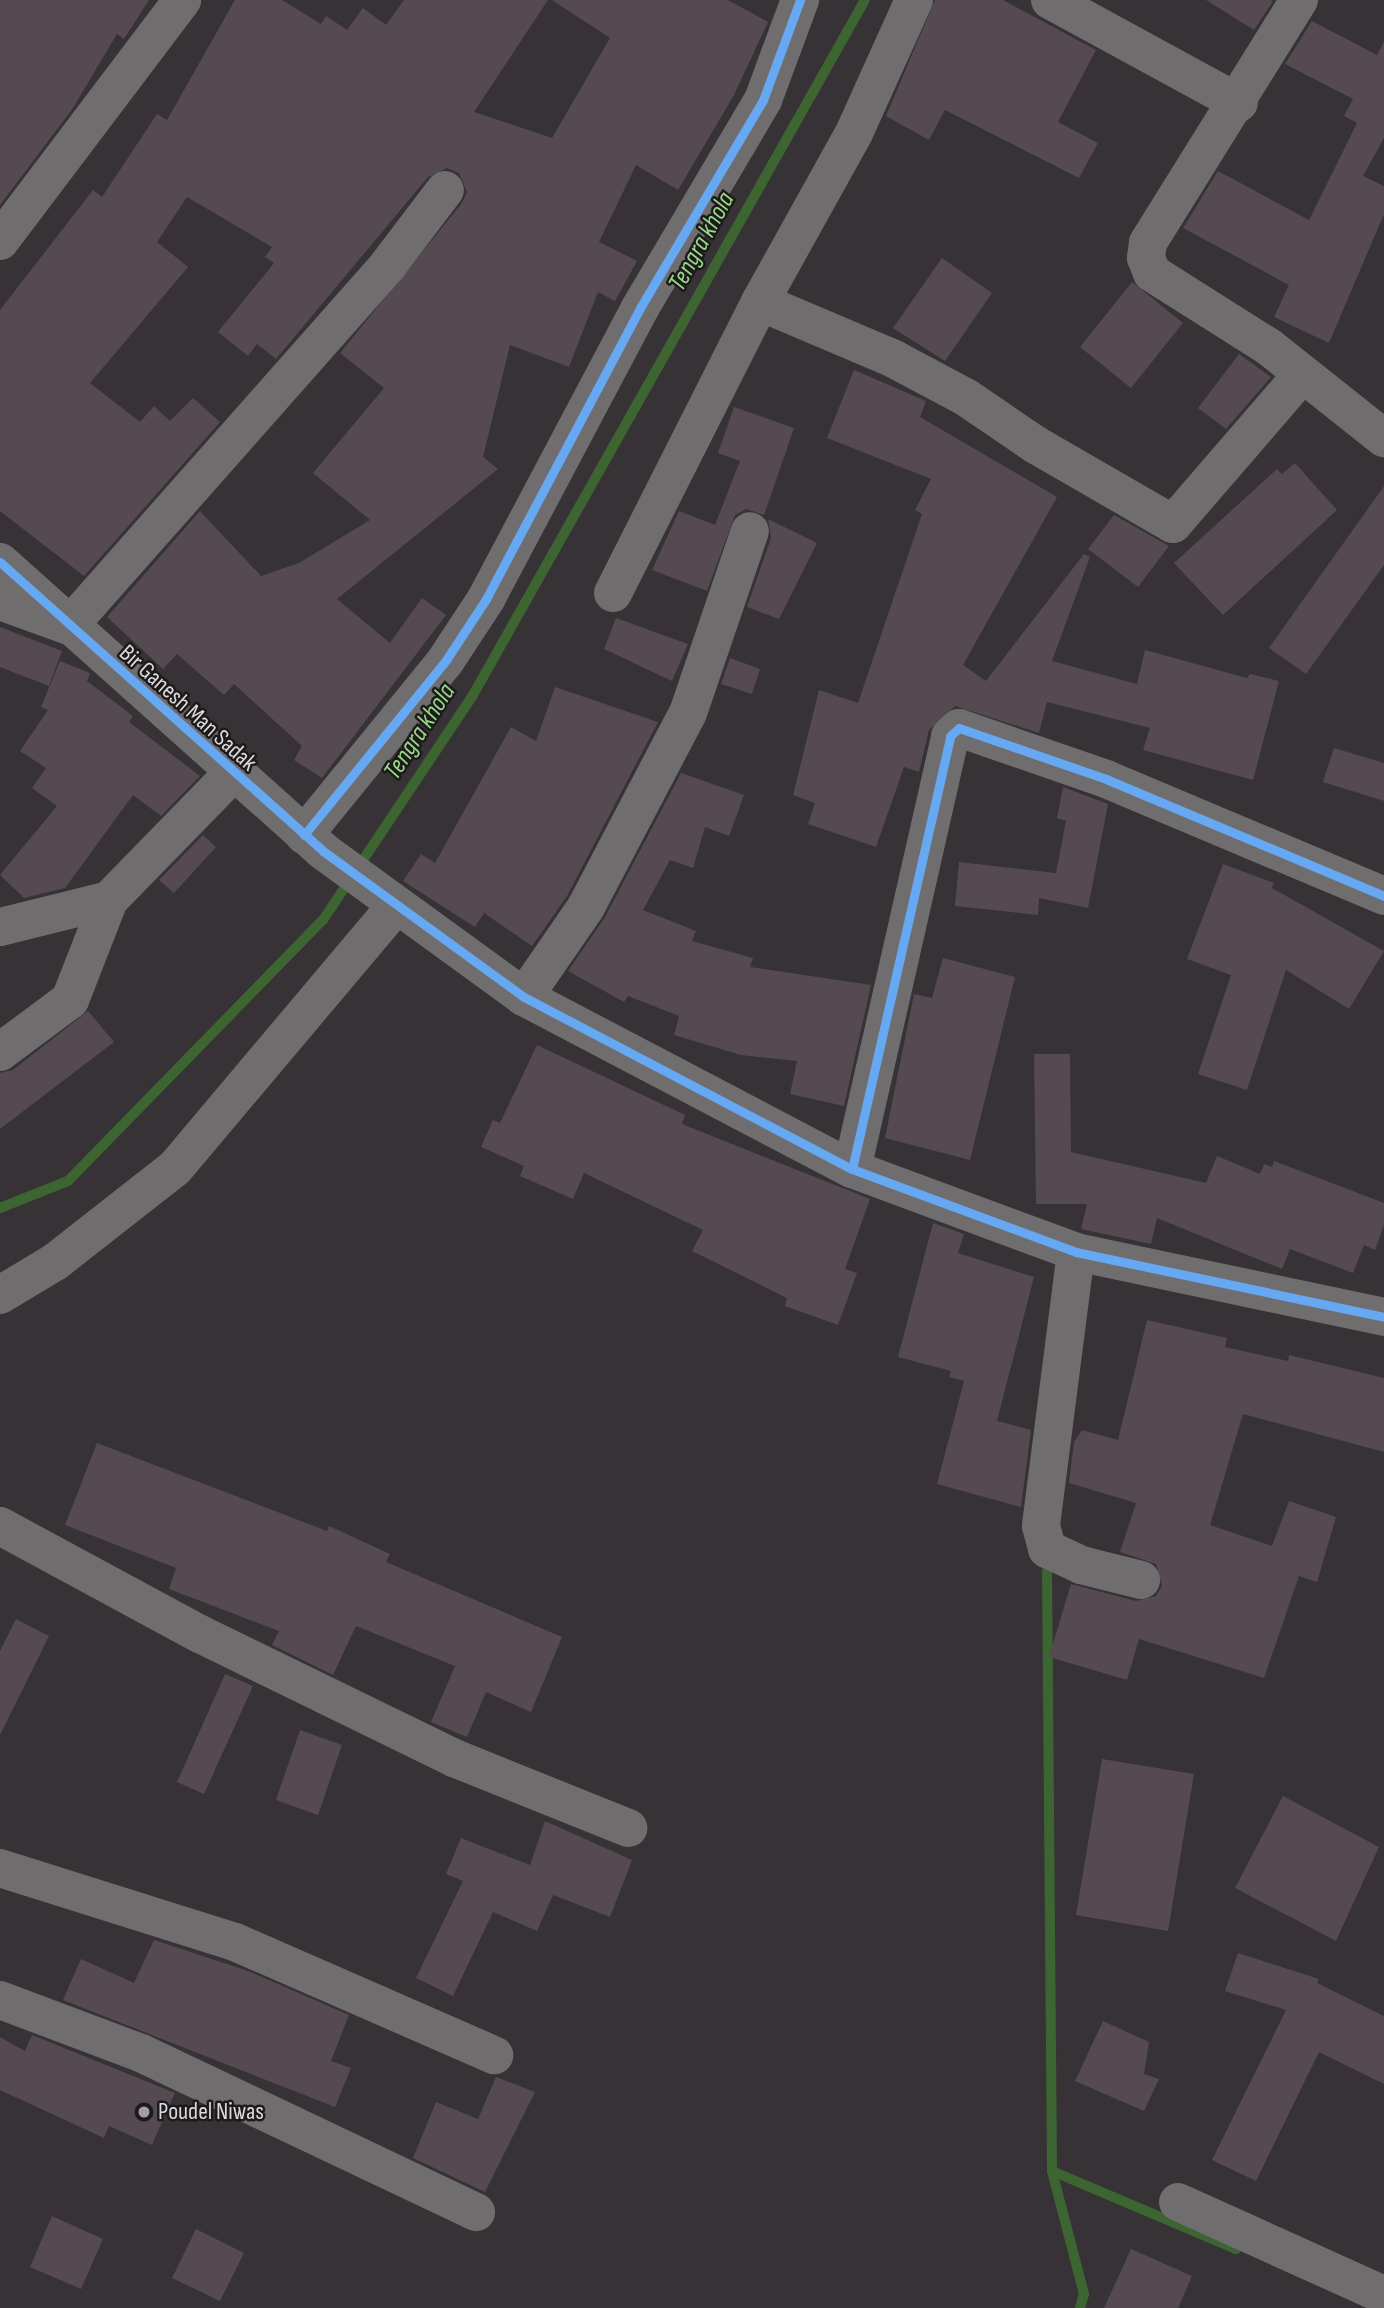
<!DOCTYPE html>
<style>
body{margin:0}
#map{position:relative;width:1384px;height:2308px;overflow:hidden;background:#373235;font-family:"Sofia Sans Condensed",sans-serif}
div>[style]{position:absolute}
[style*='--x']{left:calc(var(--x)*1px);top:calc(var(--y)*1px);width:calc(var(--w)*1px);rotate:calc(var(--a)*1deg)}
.stream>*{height:10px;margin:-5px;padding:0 5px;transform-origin:5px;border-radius:5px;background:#3d6532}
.building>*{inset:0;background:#554a52}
.minor>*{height:38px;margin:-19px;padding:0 19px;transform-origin:19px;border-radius:19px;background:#706d6f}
.cycleway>*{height:9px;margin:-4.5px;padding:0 4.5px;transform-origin:4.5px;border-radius:4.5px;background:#66a8f1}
.dots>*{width:19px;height:19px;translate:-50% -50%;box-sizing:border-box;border:4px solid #1d1a1c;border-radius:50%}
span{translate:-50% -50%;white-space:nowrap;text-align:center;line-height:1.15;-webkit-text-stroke:5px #1d1a1c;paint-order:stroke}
.street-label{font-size:24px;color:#dcd8db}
.poi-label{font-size:24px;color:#dcd8db}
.left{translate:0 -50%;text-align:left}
.water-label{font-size:26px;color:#97d886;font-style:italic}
</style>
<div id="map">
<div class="stream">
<i style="--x:0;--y:1208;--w:73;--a:-21.7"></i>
<i style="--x:68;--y:1181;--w:365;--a:-45.7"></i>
<i style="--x:323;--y:920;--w:270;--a:-56.3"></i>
<i style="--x:473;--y:695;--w:798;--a:-60.58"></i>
<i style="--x:1047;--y:1571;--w:600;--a:89.52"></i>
<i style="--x:1052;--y:2171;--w:127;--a:75.4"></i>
<i style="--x:1084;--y:2294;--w:15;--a:106"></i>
<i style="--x:1052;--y:2171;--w:200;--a:23"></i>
</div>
<div class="building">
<i style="clip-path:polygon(0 0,149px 0,124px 39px,117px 34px,73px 108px,0 205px)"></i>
<i style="clip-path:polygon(235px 0,282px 0,321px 24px,326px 16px,347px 30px,363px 8px,386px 25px,404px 0,548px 0,474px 112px,552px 138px,610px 38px,552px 0,728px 0,768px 22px,734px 95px,678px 190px,636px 165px,599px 242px,637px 261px,615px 301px,598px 292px,569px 367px,510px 345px,483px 457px,498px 469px,337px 599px,390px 643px,422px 598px,446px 615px,322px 778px,294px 760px,302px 746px,234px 684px,224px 695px,177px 654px,163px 669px,107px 617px,200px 511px,261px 576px,299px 563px,370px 520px,313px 473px,384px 388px,340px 353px,462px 203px,467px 192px,459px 173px,447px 168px,428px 177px,276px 359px,257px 344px,248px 356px,218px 332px,274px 263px,265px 257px,272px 247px,187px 197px,157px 242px,188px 267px,90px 383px,140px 422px,154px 406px,170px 421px,193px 398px,220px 422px,84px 576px,0 511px,0 310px,93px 190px,102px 197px,157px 114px,167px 120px)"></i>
<i style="clip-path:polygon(935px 0,1003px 0,1096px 50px,1058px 122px,1098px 143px,1079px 178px,945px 110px,929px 140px,886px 116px)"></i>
<i style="clip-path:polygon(1206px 0,1270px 0,1273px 1px,1254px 30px)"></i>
<i style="clip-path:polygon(1312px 21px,1377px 55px,1384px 42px,1384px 138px,1363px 176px,1384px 186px,1384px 214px,1329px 343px,1274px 317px,1289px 285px,1183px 228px,1218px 171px,1309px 220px,1357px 123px,1344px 116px,1353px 99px,1285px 64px)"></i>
<i style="clip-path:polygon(942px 258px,992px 293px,945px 361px,893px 328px)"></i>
<i style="clip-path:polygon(1132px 282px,1183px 323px,1131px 388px,1080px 347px)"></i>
<i style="clip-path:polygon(1239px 354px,1271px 377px,1226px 429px,1198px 408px)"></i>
<i style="clip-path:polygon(854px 370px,926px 401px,920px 417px,1057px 497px,963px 665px,986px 681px,1084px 554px,1090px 557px,1052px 661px,1137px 684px,1145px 650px,1247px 678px,1250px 674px,1279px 681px,1253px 780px,1143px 750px,1150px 728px,1047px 702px,1039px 733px,955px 706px,929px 730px,919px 772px,904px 767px,876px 847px,808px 824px,815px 803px,793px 795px,819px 690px,858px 703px,922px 514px,915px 510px,931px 479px,827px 438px)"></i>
<i style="clip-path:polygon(734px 407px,794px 428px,764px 515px,746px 509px,735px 515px,707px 591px,652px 570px,679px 511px,715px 525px,740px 461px,718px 453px)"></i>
<i style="clip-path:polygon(1295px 463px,1337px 510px,1223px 615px,1174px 563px,1277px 469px,1282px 474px)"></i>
<i style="clip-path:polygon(1384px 486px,1384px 565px,1306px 674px,1269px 648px)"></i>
<i style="clip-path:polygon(1114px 515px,1169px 546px,1138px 587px,1088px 549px)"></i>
<i style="clip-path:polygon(768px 519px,817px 543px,779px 619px,747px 607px,771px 538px)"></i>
<i style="clip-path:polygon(616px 618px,688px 644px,672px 681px,604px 649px)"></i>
<i style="clip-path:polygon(0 627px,62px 651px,49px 686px,0 667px)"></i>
<i style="clip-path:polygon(730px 658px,760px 669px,752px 694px,721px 684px)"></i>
<i style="clip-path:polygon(60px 661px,90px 673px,87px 681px,133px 716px,129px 722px,200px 776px,161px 816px,133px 795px,65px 888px,24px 898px,0 875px,57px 806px,32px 788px,46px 768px,20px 751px,48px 710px,41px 707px)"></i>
<i style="clip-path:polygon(555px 687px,658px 722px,567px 896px,532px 946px,484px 913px,475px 927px,403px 881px,421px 854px,435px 863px,511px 727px,536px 741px)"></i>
<i style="clip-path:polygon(1334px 748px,1384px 763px,1384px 801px,1323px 782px)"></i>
<i style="clip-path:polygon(681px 773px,744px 795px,729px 836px,705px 827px,693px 868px,670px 860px,643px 910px,696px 931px,692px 941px,753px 958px,750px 967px,871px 985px,844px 1106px,790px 1094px,797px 1061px,741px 1055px,674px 1035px,679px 1016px,628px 996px,624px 1002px,568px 971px,605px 917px)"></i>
<i style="clip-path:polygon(1063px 787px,1108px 804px,1088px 908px,1039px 898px,1038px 915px,955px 906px,959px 862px,1056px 873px,1066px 821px,1057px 818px)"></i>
<i style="clip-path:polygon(203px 835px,216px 847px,174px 893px,159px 880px)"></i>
<i style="clip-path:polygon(1223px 864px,1274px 883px,1272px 888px,1384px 951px,1349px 1009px,1286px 970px,1247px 1090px,1198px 1074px,1231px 975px,1187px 959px)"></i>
<i style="clip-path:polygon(943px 958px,1015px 977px,970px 1160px,885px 1138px,914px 994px,932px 998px)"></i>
<i style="clip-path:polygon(88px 1011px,114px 1042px,0 1129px,0 1073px,13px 1070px)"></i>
<i style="clip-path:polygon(537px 1045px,685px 1115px,682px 1124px,870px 1199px,845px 1269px,857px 1273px,838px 1325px,785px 1306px,787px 1298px,692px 1251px,703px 1230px,584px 1173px,573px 1199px,520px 1176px,524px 1166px,481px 1147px,493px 1120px,500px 1123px)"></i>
<i style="clip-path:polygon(1034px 1054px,1070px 1054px,1071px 1152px,1206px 1183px,1217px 1156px,1260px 1174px,1264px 1164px,1272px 1167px,1274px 1161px,1384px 1203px,1384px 1225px,1375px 1250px,1364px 1245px,1353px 1273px,1290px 1249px,1282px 1269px,1157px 1218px,1151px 1244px,1081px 1229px,1087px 1204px,1036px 1204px)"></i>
<i style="clip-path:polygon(933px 1223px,964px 1234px,958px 1253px,1034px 1277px,997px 1421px,1031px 1430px,1021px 1507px,937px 1484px,964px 1381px,949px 1377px,951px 1371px,898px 1357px)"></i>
<i style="clip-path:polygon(1147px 1320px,1227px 1338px,1225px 1347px,1288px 1361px,1289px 1355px,1384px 1378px,1384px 1452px,1243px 1414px,1210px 1525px,1272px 1546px,1289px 1501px,1336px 1517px,1317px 1582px,1299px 1576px,1264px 1678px,1139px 1639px,1127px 1680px,1049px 1657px,1071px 1584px,1136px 1601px,1156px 1596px,1162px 1586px,1156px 1564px,1120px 1552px,1136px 1503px,1069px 1483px,1074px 1442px,1082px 1430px,1118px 1440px)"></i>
<i style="clip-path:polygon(97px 1443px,327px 1531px,329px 1526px,390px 1554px,386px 1562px,562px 1637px,531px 1712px,486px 1692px,467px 1737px,431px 1722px,455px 1666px,356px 1626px,333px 1675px,272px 1645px,279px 1631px,169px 1589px,176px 1568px,65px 1525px)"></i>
<i style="clip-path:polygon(16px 1619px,49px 1636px,0 1735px,0 1651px)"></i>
<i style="clip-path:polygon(225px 1674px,253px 1686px,204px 1794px,177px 1782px)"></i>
<i style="clip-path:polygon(300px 1730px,342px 1745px,318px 1815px,276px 1800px)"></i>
<i style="clip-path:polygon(1102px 1759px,1194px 1774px,1168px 1931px,1076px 1915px)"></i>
<i style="clip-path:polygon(1283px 1796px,1379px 1847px,1336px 1941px,1235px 1888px)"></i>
<i style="clip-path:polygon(545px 1821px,632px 1860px,610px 1917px,553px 1895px,537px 1931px,493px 1912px,453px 1996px,416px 1978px,463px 1881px,446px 1874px,461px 1838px,530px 1865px)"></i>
<i style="clip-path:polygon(154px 1940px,248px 1971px,349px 2015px,331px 2061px,351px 2068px,335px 2107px,63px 2000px,81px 1959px,134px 1983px)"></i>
<i style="clip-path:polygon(1238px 1953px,1319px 1979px,1317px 1983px,1384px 2016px,1384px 2084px,1319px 2052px,1256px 2181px,1212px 2160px,1286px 2010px,1225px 1991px)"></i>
<i style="clip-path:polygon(1103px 2021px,1149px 2042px,1144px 2074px,1159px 2079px,1144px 2111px,1075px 2081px)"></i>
<i style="clip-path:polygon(32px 2035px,175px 2093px,152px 2145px,109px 2126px,104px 2138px,0 2090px,0 2037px,25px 2051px)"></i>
<i style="clip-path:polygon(496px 2077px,535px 2092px,485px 2192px,413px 2158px,436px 2102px,478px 2119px)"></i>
<i style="clip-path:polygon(52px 2216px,103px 2239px,81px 2289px,30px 2267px)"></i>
<i style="clip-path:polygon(196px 2229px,244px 2253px,220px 2301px,172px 2278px)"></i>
<i style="clip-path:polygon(1131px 2249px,1192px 2276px,1178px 2308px,1104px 2308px)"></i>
</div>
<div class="minor">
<i style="--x:1050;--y:0;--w:215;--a:28.6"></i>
<i style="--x:1299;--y:0;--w:286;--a:121.9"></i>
<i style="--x:1148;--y:243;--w:15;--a:98"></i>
<i style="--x:1146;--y:258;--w:16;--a:68"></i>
<i style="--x:1152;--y:273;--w:138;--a:32.3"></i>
<i style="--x:1269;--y:347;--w:147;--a:38.4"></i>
<i style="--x:0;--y:241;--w:302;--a:-52.9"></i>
<i style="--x:760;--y:302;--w:146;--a:23"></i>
<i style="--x:894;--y:359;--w:83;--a:28.1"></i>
<i style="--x:967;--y:398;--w:83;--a:34.3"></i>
<i style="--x:1036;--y:445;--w:158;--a:30"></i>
<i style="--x:1173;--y:524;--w:194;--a:-49.2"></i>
<i style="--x:0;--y:562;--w:433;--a:41.8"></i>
<i style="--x:323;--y:851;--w:248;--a:36"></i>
<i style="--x:524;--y:997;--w:370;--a:27.7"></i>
<i style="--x:852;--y:1169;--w:239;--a:20.3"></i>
<i style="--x:1076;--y:1252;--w:315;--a:11.9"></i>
<i style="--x:613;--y:593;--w:326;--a:-63.2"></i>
<i style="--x:760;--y:302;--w:193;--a:-60.9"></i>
<i style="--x:854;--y:133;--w:146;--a:-65.7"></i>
<i style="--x:0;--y:601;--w:73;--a:19.9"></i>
<i style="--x:69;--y:626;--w:482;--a:-48.5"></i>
<i style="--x:388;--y:265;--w:94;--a:-52.8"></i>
<i style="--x:304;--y:835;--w:225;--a:-50.9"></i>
<i style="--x:446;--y:660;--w:73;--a:-56.7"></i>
<i style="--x:486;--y:599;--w:329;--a:-62.1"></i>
<i style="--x:640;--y:308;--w:242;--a:-59.4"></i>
<i style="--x:763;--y:100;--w:107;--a:-69.7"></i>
<i style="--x:0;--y:927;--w:112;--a:-13.9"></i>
<i style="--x:524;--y:997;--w:109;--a:-55.4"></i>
<i style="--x:586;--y:907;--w:219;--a:-62.3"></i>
<i style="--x:688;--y:713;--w:192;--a:-71.2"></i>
<i style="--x:0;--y:1052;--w:87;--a:-36.6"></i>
<i style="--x:70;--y:1000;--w:107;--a:-68.7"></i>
<i style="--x:109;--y:900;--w:176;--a:-45.7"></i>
<i style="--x:852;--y:1169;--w:444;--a:-77.2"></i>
<i style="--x:950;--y:736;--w:12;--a:-42"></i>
<i style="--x:959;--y:728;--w:156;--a:19.1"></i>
<i style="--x:1106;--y:779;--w:302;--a:22.8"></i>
<i style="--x:1076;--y:1252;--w:276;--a:97.3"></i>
<i style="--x:1041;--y:1526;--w:24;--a:75"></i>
<i style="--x:1047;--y:1549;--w:38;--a:25"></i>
<i style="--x:1081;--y:1565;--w:62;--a:14"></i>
<i style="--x:0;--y:1295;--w:64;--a:-31"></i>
<i style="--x:55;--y:1262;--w:152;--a:-38.1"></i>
<i style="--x:175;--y:1168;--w:341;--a:-49.9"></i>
<i style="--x:0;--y:1526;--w:227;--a:28.4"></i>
<i style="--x:200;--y:1634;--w:283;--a:26"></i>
<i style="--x:454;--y:1758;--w:188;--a:21.9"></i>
<i style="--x:0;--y:1868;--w:246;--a:17.5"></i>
<i style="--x:235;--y:1942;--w:283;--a:23.6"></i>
<i style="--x:0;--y:2000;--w:151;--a:20.6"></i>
<i style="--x:141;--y:2053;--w:371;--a:25.4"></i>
<i style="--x:1178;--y:2202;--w:226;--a:24.3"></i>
</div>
<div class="cycleway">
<i style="--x:0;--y:562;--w:433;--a:41.8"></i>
<i style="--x:323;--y:851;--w:248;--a:36"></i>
<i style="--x:524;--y:997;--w:370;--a:27.7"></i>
<i style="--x:852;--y:1169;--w:239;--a:20.3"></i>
<i style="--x:1076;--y:1252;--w:315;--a:11.9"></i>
<i style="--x:304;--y:835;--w:225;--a:-50.9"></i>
<i style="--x:446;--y:660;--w:73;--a:-56.7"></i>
<i style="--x:486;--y:599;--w:329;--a:-62.1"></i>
<i style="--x:640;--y:308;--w:242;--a:-59.4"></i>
<i style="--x:763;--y:100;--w:107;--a:-69.7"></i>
<i style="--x:852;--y:1169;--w:444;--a:-77.2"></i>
<i style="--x:950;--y:736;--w:12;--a:-42"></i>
<i style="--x:959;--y:728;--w:156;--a:19.1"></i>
<i style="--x:1106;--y:779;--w:302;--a:22.8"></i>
</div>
<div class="dots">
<i style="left:144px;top:2112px;background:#a29ea1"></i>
</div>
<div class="street-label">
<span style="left:188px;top:708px;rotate:42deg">Bir Ganesh Man Sadak</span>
</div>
<div class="poi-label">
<span class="left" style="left:158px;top:2112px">Poudel Niwas</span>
</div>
<div class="water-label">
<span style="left:702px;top:242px;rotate:-61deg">Tengra khola</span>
<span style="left:420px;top:732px;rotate:-57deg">Tengra khola</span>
</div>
</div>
